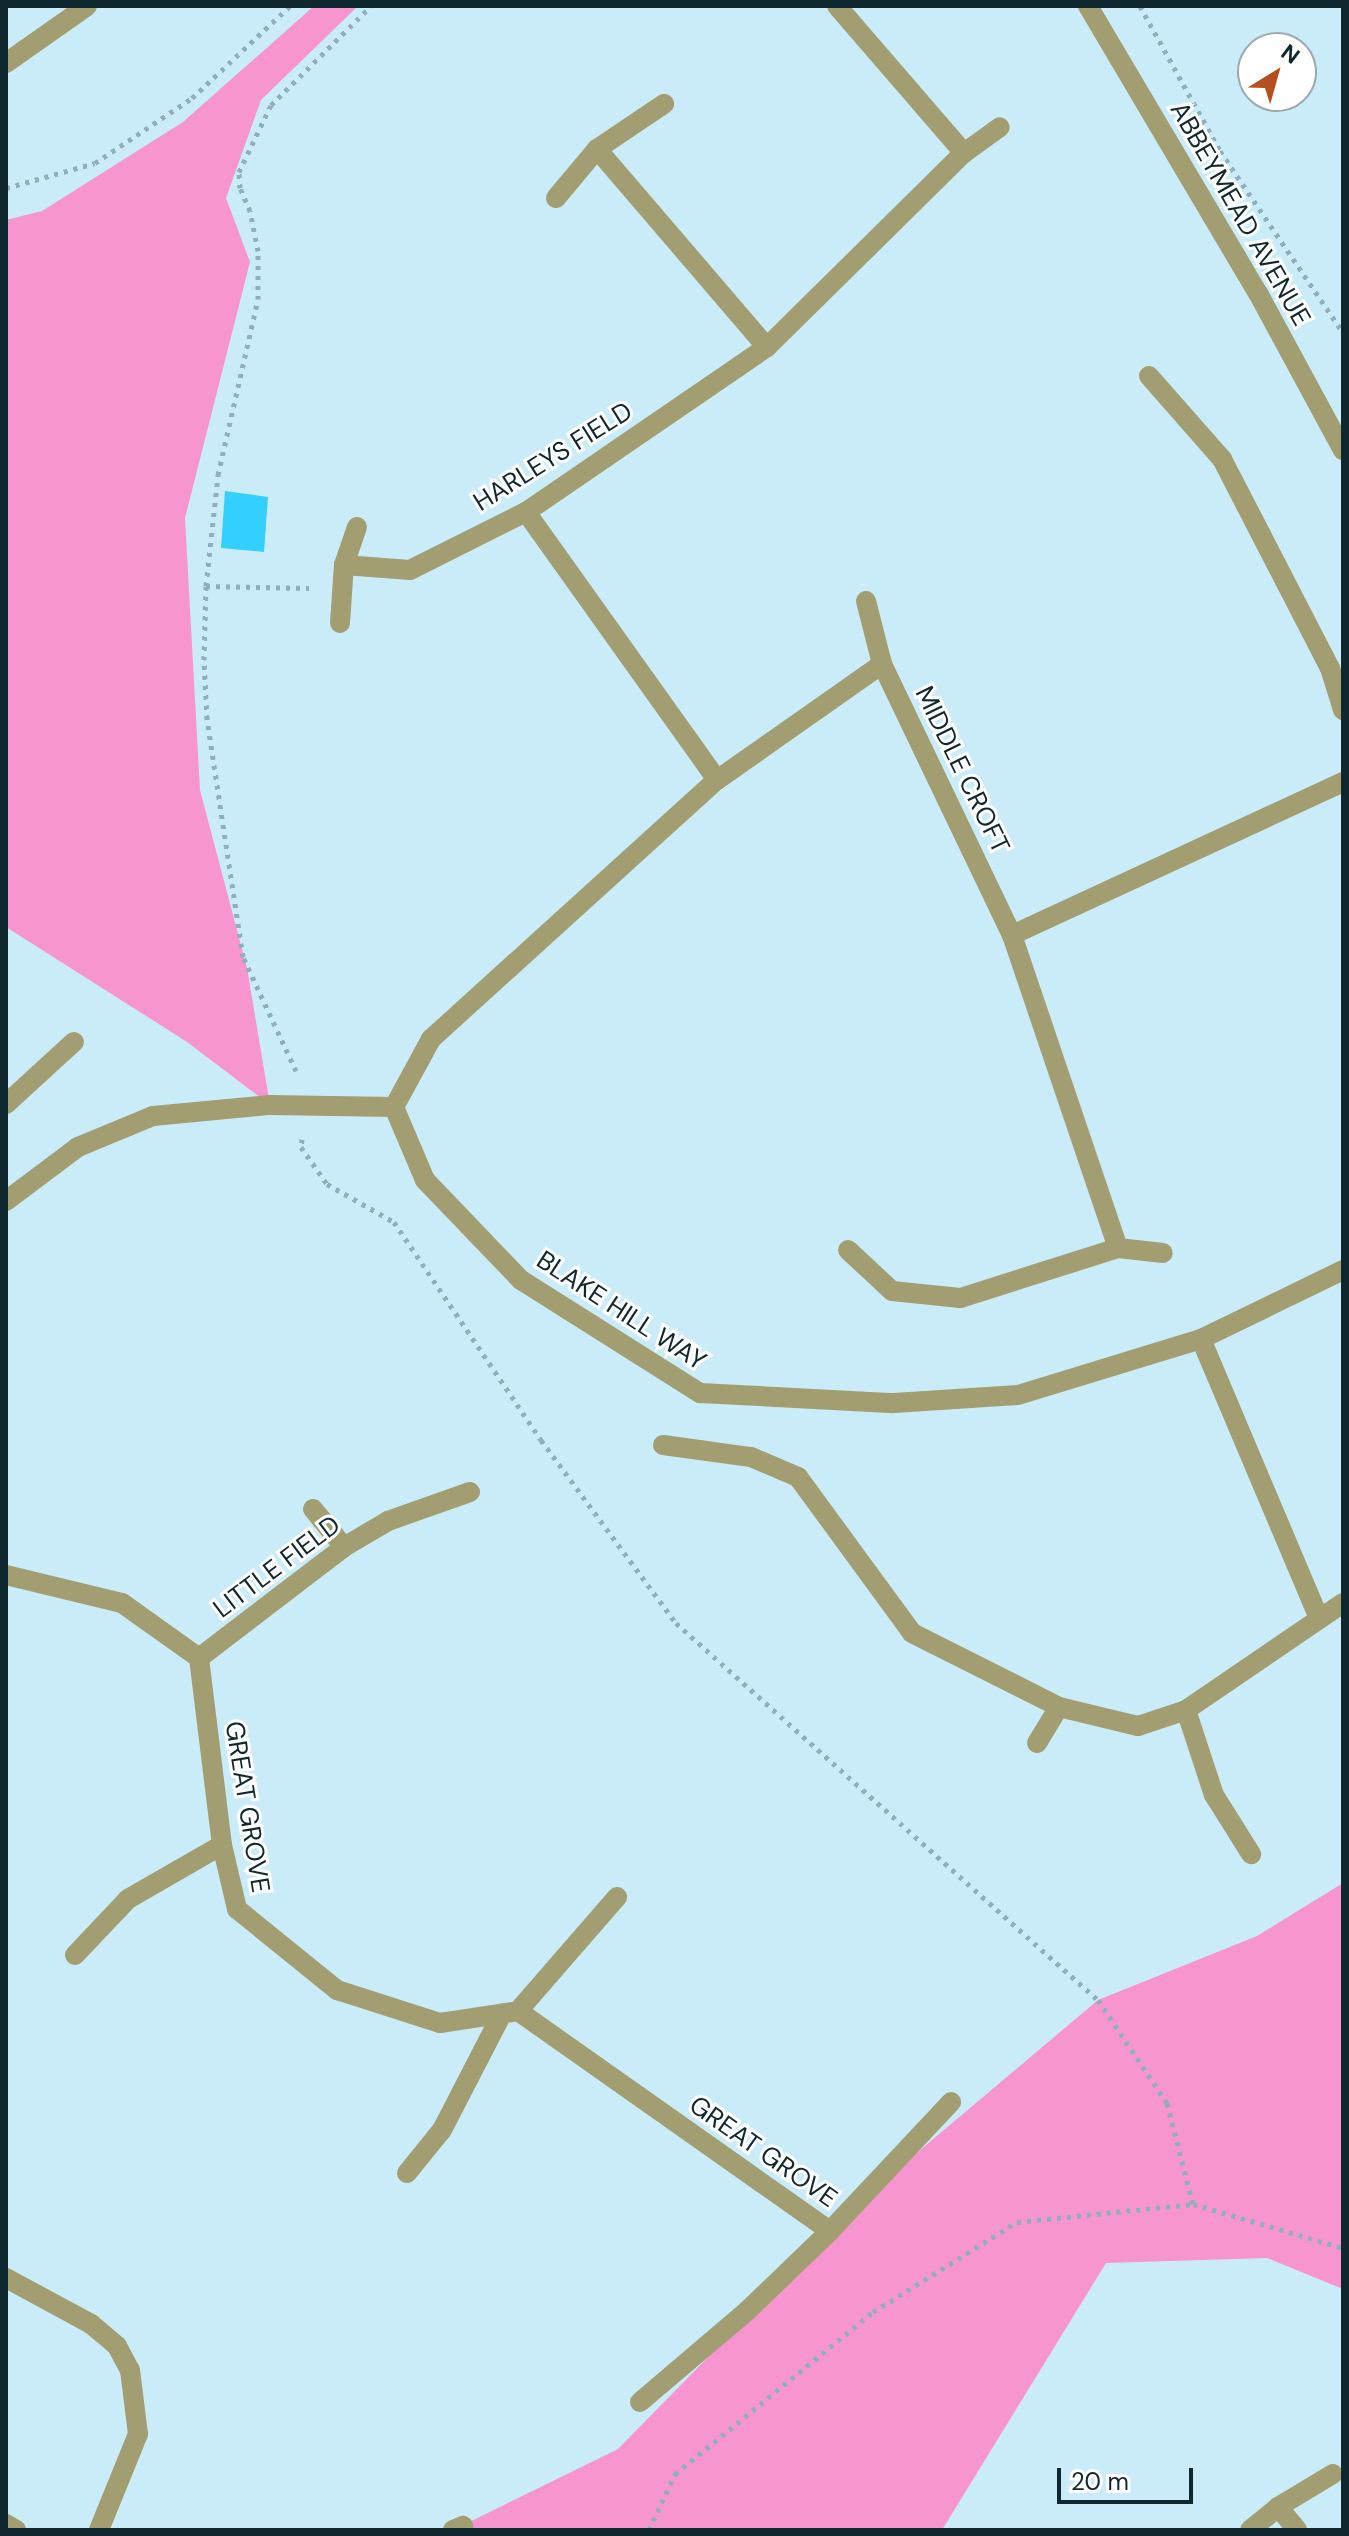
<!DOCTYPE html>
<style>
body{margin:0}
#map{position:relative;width:1349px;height:2536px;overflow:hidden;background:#caecf9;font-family:"DM Sans",sans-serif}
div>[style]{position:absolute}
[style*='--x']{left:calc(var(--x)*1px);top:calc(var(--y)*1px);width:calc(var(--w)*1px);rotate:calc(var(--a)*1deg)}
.green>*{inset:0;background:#f795d0}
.building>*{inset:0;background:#33cffd}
.path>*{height:5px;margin-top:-2.5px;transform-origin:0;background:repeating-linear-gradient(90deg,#90afba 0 4px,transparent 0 10px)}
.minor>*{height:20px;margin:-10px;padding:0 10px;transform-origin:10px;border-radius:10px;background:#a29e71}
span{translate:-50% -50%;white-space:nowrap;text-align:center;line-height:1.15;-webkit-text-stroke:6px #fff;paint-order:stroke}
.street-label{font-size:26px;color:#0f272f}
.frame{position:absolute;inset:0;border:8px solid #0f272f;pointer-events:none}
.north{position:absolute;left:1237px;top:32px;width:80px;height:80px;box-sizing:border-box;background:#fff;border:2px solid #9fa9ac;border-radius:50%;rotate:37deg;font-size:22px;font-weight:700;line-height:32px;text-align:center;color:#0f272f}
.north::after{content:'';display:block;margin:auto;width:28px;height:36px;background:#b44f1e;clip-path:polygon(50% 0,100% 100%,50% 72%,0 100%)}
.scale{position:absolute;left:1057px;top:2468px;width:136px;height:36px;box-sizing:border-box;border:4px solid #0f272f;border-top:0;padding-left:10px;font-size:24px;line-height:28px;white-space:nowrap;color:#0f272f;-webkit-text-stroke:6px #fff;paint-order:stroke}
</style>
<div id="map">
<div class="green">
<i style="clip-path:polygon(314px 6px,358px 6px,261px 100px,226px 198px,250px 262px,185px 518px,200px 790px,247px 968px,270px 1105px,187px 1042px,6px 927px,6px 220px,42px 211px,183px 122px)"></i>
<i style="clip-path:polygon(1343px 1883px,1343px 2289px,1267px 2258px,1106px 2263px,942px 2530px,453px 2530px,618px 2449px,868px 2194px,1098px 2000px,1257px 1936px)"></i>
</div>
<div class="building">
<i style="clip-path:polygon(225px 491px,268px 497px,264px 552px,221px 548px)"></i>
</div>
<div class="path">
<i style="--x:1140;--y:6;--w:166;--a:61.1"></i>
<i style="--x:1220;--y:151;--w:220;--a:55.9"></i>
<i style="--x:6;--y:188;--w:92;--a:-15.7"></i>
<i style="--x:95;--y:163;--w:117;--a:-33.8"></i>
<i style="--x:192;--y:98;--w:134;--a:-43.2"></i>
<i style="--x:206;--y:586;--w:103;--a:1.1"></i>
<i style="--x:296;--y:1071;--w:126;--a:-114.9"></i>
<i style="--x:243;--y:957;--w:241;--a:-98.6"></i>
<i style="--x:207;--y:719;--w:59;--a:-92.9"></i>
<i style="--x:204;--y:660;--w:74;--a:-88.5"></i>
<i style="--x:206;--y:586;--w:112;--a:-83.8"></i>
<i style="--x:218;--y:475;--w:180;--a:-77.2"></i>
<i style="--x:258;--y:299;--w:48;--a:-90"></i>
<i style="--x:258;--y:251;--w:41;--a:-101.3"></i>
<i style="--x:250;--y:211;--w:25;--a:-113"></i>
<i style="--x:240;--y:188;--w:16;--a:-94"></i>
<i style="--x:239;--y:172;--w:74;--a:-64.5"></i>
<i style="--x:271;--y:105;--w:141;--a:-44.7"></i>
<i style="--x:302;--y:1139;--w:8;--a:97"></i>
<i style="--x:301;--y:1147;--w:45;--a:54.9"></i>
<i style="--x:327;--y:1184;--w:77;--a:29.6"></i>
<i style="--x:394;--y:1222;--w:263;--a:56"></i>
<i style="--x:541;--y:1440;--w:227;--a:53.6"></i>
<i style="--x:676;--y:1623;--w:566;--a:41.78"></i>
<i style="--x:1098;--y:2000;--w:124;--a:56.2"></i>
<i style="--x:1167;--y:2103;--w:104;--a:75.6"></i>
<i style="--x:649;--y:2530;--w:62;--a:-65.1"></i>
<i style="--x:675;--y:2474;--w:256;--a:-39.3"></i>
<i style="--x:873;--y:2312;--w:170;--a:-32"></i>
<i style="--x:1017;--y:2222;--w:177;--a:-5.8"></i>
<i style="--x:1193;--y:2204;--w:156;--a:16.3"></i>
</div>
<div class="minor">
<i style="--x:1088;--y:6;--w:334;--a:59.4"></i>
<i style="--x:1258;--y:293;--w:179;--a:61.6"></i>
<i style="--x:6;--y:63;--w:99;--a:-35.1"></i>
<i style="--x:597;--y:149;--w:81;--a:-33.9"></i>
<i style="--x:964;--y:153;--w:44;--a:-35.8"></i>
<i style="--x:556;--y:198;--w:64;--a:-50.1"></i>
<i style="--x:597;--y:149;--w:261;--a:49.4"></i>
<i style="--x:1149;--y:376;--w:111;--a:48.7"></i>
<i style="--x:1222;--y:459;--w:235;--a:62.7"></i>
<i style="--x:1330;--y:668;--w:44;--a:72.8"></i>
<i style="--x:526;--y:512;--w:329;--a:54.5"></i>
<i style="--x:357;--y:527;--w:40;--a:108.9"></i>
<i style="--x:344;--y:565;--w:66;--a:4.3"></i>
<i style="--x:410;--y:570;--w:130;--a:-26.6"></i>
<i style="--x:526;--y:512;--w:292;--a:-34.4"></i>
<i style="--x:767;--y:347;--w:276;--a:-44.6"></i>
<i style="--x:964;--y:153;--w:194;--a:-130.8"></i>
<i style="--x:866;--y:601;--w:65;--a:75.7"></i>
<i style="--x:340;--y:623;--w:58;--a:-86.1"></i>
<i style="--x:1012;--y:935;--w:365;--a:-24.8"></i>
<i style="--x:6;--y:1104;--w:92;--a:-42.4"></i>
<i style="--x:394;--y:1107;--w:77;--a:-61.4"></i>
<i style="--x:431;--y:1039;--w:386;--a:-42.2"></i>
<i style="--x:717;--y:780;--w:202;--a:-35.1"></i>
<i style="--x:882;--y:664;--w:301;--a:64.4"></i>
<i style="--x:1012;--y:935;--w:330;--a:71.3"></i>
<i style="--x:1118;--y:1248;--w:166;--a:162.4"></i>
<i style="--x:960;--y:1298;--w:68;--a:-174.1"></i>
<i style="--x:892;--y:1291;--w:60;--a:-137"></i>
<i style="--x:6;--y:1201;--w:90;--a:-36.9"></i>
<i style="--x:78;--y:1147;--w:81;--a:-22.5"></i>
<i style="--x:153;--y:1116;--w:118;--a:-5.4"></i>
<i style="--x:270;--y:1105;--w:124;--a:0.9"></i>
<i style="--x:394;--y:1107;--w:79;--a:67"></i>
<i style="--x:425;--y:1180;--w:139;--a:46.2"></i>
<i style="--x:521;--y:1280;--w:212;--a:32.3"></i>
<i style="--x:700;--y:1393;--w:194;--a:3"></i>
<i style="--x:894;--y:1403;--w:124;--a:-3.7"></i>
<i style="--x:1018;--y:1395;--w:191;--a:-17"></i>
<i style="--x:1201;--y:1339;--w:158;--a:-25.9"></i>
<i style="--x:1118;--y:1248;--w:45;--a:6.3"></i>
<i style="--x:1201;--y:1339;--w:303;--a:67.1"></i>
<i style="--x:663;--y:1445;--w:89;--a:7.8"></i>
<i style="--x:751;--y:1457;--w:51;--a:23.1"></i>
<i style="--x:798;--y:1477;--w:193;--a:53.8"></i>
<i style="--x:912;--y:1633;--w:165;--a:26.7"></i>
<i style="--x:1059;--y:1707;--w:81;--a:13.5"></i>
<i style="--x:1138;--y:1726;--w:51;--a:-18.4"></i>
<i style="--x:1186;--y:1710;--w:190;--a:-34.3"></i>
<i style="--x:313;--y:1509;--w:49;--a:50.8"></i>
<i style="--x:6;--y:1575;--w:119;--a:13.6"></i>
<i style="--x:122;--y:1603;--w:95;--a:35.5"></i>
<i style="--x:199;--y:1658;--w:188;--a:83"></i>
<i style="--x:222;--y:1845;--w:66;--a:76.8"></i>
<i style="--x:237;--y:1909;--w:129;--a:39"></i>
<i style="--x:337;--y:1990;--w:108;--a:17.8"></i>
<i style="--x:440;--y:2023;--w:79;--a:-8.7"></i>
<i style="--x:518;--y:2011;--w:382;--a:35.2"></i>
<i style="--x:830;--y:2231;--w:177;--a:-46.8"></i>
<i style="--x:199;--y:1658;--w:183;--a:-37.4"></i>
<i style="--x:344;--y:1547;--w:51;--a:-30.6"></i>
<i style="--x:388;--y:1521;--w:87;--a:-19.5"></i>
<i style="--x:1186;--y:1710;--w:89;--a:71.8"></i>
<i style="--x:1214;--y:1795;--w:70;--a:57.9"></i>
<i style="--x:1037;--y:1743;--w:42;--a:-58.6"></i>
<i style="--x:75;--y:1955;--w:77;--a:-46.6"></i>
<i style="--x:128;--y:1899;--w:108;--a:-29.9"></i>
<i style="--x:518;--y:2011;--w:151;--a:-49"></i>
<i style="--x:407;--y:2173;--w:55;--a:-50.9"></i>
<i style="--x:442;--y:2130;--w:131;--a:-62.7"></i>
<i style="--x:6;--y:2278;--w:97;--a:28.4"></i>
<i style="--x:91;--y:2324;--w:34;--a:40"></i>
<i style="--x:117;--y:2346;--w:27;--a:62"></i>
<i style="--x:130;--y:2370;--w:64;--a:82.9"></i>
<i style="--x:138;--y:2434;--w:104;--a:112.1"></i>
<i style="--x:640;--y:2402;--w:140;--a:-40.4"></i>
<i style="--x:747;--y:2311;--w:115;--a:-43.9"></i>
<i style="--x:1278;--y:2507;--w:30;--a:50"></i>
<i style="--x:6;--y:2524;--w:12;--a:31"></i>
<i style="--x:453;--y:2530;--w:11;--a:-22"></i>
<i style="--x:1250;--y:2530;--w:36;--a:-39"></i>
<i style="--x:1278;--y:2507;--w:64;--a:-31"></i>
</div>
<div class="street-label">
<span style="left:1240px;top:214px;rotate:60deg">ABBEYMEAD AVENUE</span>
<span style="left:553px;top:457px;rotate:-32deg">HARLEYS FIELD</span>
<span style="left:962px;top:770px;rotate:64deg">MIDDLE CROFT</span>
<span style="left:621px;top:1311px;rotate:33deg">BLAKE HILL WAY</span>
<span style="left:277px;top:1567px;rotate:-37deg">LITTLE FIELD</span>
<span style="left:247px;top:1807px;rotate:81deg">GREAT GROVE</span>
<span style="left:763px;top:2152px;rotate:35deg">GREAT GROVE</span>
</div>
<div class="frame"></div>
<div class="north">N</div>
<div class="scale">20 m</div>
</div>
